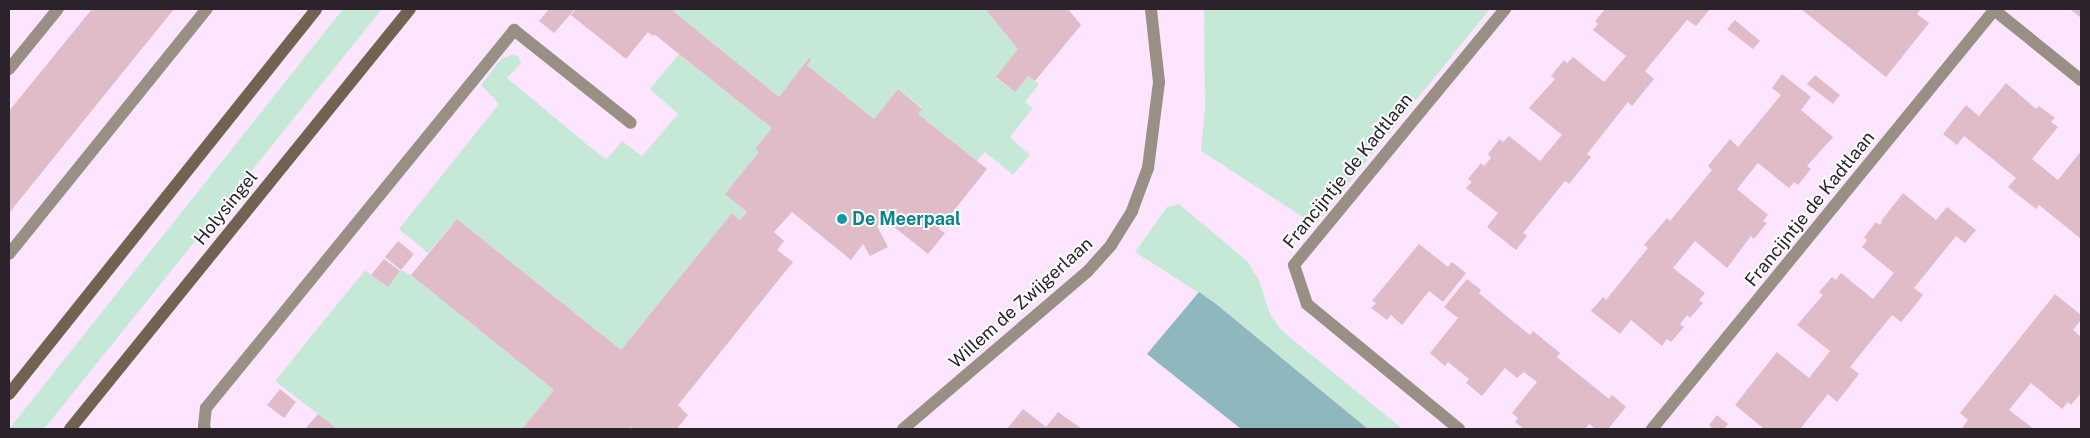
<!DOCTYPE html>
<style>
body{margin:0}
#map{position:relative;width:2090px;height:438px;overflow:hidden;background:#fde4ff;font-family:"Public Sans",sans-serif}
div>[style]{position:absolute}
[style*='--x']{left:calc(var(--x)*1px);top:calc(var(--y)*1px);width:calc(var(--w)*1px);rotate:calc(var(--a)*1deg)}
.green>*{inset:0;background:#c6e9d7}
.water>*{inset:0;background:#8eb7be}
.building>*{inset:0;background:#e0bcc8}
.lane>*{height:12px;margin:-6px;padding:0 6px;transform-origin:6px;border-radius:6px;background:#998f84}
.street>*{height:12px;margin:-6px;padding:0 6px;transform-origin:6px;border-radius:6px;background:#998f84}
.secondary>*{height:12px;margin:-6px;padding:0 6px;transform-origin:6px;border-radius:6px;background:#706352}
.dots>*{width:14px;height:14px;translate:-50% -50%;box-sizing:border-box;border:2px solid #fff;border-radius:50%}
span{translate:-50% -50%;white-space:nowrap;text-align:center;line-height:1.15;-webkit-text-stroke:4px #fff;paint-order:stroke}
.street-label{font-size:18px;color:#2b222c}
.culture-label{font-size:18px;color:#0d838f;font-weight:700}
.left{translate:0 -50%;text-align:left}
.frame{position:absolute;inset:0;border:10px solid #2b222c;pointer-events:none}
</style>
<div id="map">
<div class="green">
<i style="clip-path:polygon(343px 9px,382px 9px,44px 429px,9px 429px)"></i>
<i style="clip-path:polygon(675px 9px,985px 9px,1018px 49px,996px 78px,1015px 92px,1028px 76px,1039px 84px,1025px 102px,1033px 108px,1010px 137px,1030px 155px,1013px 175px,985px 152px,977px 161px,918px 114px,922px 108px,898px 89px,874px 119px,807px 65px,809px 59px,779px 97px,673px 11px)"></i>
<i style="clip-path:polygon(1204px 9px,1490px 9px,1315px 225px,1201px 151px,1205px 108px)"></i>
<i style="clip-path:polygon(679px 54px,772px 128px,755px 149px,759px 152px,747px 212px,740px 220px,732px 213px,621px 350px,457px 219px,428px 253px,399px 229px,499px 104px,481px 85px,502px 58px,512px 55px,518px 56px,521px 63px,507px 78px,606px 160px,622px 141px,642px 156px,678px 114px,650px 89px)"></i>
<i style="clip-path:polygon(1179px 204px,1247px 261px,1259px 280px,1270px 314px,1282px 331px,1403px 429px,1368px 429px,1216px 304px,1135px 252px,1167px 207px)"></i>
<i style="clip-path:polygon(365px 270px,387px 287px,401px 270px,411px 275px,554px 390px,522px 429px,337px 429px,275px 381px)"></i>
</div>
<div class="water">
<i style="clip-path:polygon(1199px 292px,1216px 304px,1368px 429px,1241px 429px,1147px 354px)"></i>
</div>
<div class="building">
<i style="clip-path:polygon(92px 9px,174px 9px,9px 213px,9px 111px)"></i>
<i style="clip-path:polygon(549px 9px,575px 9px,554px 33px,539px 21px)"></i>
<i style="clip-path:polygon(576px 9px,675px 9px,673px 11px,779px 97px,809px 58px,811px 60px,807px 65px,874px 119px,898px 89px,922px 109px,918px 114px,987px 169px,939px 229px,945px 233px,928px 254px,884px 219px,877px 226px,888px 247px,870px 256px,863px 244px,851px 260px,792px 212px,774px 232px,784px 241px,777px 250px,793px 262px,678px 405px,688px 415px,677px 429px,634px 429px,631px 427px,629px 429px,522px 429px,554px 390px,411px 275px,457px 219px,621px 350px,732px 213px,740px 220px,747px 212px,725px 194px,759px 152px,755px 149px,772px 128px,654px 34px,653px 36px,648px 32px,626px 59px,571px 15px)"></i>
<i style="clip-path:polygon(985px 9px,1068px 9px,1081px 25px,1035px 81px,1028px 76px,1015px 92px,996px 77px,1018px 49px)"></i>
<i style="clip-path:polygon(1605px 9px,1710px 9px,1696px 26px,1687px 20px,1645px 71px,1654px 79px,1632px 106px,1628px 102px,1587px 154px,1591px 157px,1569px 184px,1565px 181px,1523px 233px,1527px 236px,1516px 250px,1487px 227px,1498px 213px,1466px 188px,1472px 182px,1468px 179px,1481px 163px,1484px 166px,1491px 158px,1488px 154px,1500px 139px,1503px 142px,1509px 136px,1540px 161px,1562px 135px,1529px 108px,1555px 79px,1551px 76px,1564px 60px,1567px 63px,1573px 57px,1604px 82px,1626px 56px,1593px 30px,1598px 24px,1595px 21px)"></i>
<i style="clip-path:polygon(1801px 9px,1921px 9px,1917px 14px,1929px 23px,1886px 77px)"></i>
<i style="clip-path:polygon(2070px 9px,2081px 9px,2081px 18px)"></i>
<i style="clip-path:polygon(1735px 20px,1760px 41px,1753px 49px,1727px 29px)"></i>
<i style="clip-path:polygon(1782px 74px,1811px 97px,1801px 110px,1833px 137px,1807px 166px,1811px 169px,1798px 185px,1794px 182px,1789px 188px,1758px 163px,1737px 189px,1768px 215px,1763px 221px,1767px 223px,1754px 239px,1751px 236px,1727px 268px,1695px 241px,1673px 268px,1705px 293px,1699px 300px,1703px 303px,1690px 318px,1687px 315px,1680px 324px,1684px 327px,1671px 342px,1667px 339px,1662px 346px,1631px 320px,1620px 334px,1591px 311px,1603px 297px,1606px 300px,1648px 248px,1644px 245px,1667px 218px,1670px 221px,1712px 170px,1708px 166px,1730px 139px,1738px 147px,1781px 95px,1772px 88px)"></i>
<i style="clip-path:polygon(1815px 75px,1840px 95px,1833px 104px,1807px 84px)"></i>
<i style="clip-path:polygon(2006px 83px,2036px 109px,2039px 106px,2055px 118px,2051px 122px,2058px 127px,2032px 159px,2058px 180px,2081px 151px,2081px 239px,2039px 205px,2036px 209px,2008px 187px,2016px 178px,1964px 136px,1957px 145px,1943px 134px,1966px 105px,1979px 116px)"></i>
<i style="clip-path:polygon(1903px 193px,1936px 220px,1947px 207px,1976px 230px,1965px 243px,1956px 236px,1914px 288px,1923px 295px,1912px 309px,1901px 322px,1892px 315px,1850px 367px,1859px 374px,1837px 402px,1828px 394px,1800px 429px,1764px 429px,1735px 405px,1777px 352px,1809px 378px,1830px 351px,1797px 325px,1823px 295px,1819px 292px,1832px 277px,1836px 280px,1841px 273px,1873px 299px,1894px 273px,1862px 247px,1867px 240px,1864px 237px,1876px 222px,1880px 225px,1882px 222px,1881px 221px)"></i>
<i style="clip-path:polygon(398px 241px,414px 254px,401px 270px,385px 257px)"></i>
<i style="clip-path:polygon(1419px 244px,1448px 267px,1452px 262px,1466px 273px,1443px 302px,1429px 291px,1402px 325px,1391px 315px,1387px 320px,1371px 308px,1376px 303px,1372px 301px)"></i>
<i style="clip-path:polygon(384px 259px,400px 271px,388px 287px,371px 275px)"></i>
<i style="clip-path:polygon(1467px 279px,1481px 290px,1479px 293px,1504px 314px,1530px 335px,1533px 331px,1560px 353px,1557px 357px,1609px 399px,1612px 395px,1626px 407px,1608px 429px,1596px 429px,1589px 424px,1585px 429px,1524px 429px,1515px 422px,1518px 418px,1512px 413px,1537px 382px,1524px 372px,1517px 378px,1505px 368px,1482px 396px,1466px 383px,1469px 379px,1448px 362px,1445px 366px,1430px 353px,1458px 318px,1444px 307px)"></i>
<i style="clip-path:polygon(2055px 294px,2081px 315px,2081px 320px,2073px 330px,2081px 337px,2081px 393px,2071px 405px,2068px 402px,2062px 409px,2031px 383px,2009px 410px,2034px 429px,1961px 429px,1968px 420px,1960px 413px)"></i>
<i style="clip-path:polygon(280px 389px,296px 402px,284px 418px,267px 405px)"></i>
<i style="clip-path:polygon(1023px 409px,1046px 427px,1058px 412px,1082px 429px,1007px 429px)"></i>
<i style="clip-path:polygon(318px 414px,337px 429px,305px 429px)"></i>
<i style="clip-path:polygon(1717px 415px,1728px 424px,1724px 429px,1713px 429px,1709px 425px)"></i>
</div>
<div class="lane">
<i style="--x:9;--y:69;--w:77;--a:-50.8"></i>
<i style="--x:9;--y:254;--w:315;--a:-51.1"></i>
<i style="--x:205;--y:429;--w:3;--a:-108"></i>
<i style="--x:204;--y:426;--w:18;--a:-84"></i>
<i style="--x:206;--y:408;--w:488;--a:-50.8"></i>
<i style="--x:514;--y:30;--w:149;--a:38.5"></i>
</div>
<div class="street">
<i style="--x:1993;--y:9;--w:113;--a:38.9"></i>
<i style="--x:903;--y:429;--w:242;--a:-40.5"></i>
<i style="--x:1087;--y:272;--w:36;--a:-48"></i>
<i style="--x:1111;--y:245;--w:40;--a:-58"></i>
<i style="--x:1132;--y:211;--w:46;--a:-69.6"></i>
<i style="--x:1148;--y:168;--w:87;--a:-82.7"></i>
<i style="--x:1159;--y:82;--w:73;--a:-96.3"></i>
<i style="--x:1459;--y:429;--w:197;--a:-140.6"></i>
<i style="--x:1307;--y:304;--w:41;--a:-108.4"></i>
<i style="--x:1294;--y:265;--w:332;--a:-50.5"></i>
<i style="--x:1652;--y:429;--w:542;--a:-50.76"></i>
</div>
<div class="secondary">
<i style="--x:9;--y:394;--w:492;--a:-51.4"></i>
<i style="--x:70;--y:429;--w:540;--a:-51.01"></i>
</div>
<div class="dots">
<i style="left:842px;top:219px;background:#0f9aa8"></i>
</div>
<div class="street-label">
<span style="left:1348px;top:171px;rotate:-51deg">Francijntje de Kadtlaan</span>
<span style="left:226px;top:208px;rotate:-51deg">Holysingel</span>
<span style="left:1810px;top:209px;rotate:-51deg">Francijntje de Kadtlaan</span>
<span style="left:1021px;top:303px;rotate:-42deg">Willem de Zwijgerlaan</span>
</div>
<div class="culture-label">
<span class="left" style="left:852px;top:219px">De Meerpaal</span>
</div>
<div class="frame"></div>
</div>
